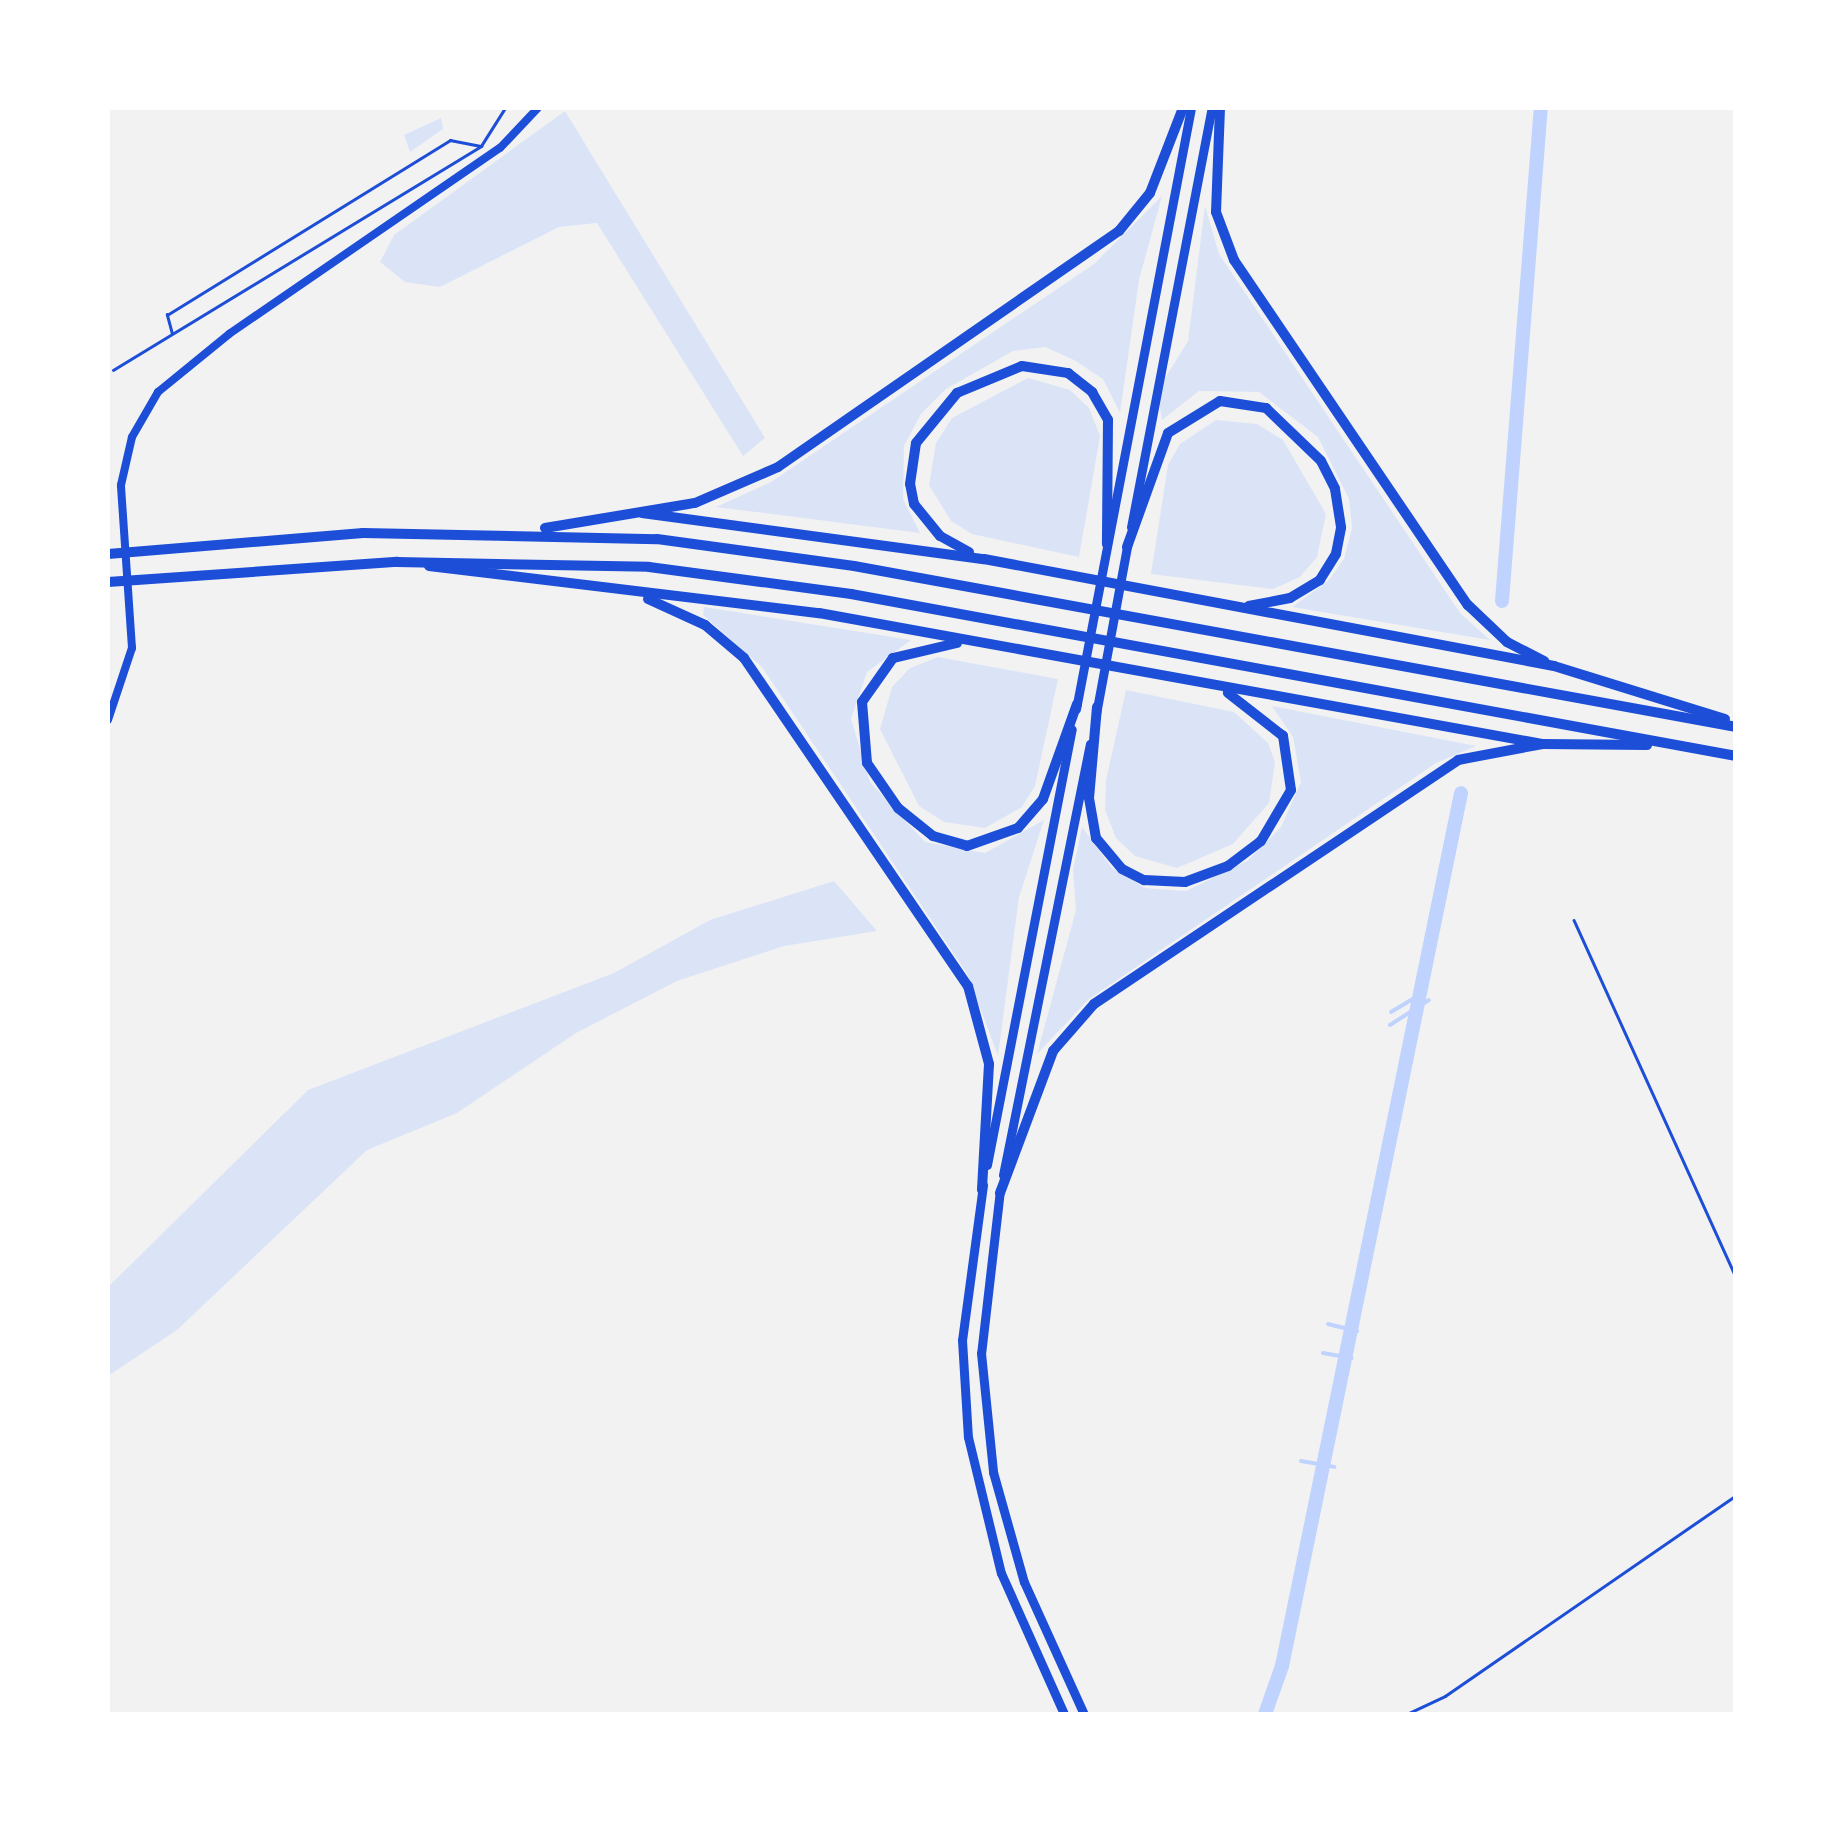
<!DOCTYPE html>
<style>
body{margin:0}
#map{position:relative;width:1843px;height:1822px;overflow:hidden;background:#f2f2f2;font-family:Helvetica,sans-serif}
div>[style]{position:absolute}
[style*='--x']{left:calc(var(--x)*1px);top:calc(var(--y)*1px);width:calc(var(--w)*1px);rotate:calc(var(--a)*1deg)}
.green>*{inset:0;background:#dbe4f7}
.stream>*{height:4px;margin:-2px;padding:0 2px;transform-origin:2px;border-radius:2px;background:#bfd3fe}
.canal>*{height:14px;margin:-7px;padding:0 7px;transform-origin:7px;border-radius:7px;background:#bfd3fe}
.service>*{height:2.5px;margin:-1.25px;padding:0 1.25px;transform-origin:1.25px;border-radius:1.25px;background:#1d4ed8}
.tertiary>*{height:8px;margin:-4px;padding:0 4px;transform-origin:4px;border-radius:4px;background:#1d4ed8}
.trunk>*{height:9px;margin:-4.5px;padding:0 4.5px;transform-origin:4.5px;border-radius:4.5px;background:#1d4ed8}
.motorway>*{height:10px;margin:-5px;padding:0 5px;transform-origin:5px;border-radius:5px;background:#1d4ed8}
span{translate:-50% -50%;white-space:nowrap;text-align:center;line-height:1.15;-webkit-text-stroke:9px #fff;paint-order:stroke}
.frame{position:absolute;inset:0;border:110px solid #fff;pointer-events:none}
</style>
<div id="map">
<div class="green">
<i style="clip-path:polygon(565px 111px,765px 438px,743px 456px,597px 223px,559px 227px,440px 287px,405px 282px,380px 262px,394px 235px)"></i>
<i style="clip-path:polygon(441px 118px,443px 129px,410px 152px,404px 135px)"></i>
<i style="clip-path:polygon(1162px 196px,1139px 280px,1120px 413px,1103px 379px,1074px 360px,1045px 347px,1013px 351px,946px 389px,921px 414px,904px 446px,903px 499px,920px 533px,716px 507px,771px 482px,1094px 264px)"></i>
<i style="clip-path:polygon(1205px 206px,1219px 254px,1460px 613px,1490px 640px,1292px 607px,1328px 581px,1344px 559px,1352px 528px,1349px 499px,1318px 437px,1259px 392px,1199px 391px,1162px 420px,1157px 391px,1188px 341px)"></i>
<i style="clip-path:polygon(1028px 378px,1070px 390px,1089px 408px,1100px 436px,1079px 557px,972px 534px,951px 521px,929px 485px,936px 443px,952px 418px)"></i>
<i style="clip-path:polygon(1216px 420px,1257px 424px,1283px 440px,1326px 514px,1317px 557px,1300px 577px,1273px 589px,1151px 574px,1168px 465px,1180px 444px)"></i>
<i style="clip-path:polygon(704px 607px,911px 640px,867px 672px,851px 719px,870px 782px,925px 842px,985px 853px,1044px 820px,1019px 897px,998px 1056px,968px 975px,762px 667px,703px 615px)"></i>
<i style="clip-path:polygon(938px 657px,1058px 679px,1035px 786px,1022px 807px,985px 828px,944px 822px,919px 806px,880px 729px,892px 687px,910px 668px)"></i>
<i style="clip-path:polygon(1126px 690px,1234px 712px,1268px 743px,1275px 762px,1269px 803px,1233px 844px,1177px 868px,1135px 856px,1116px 838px,1105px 810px,1106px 780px)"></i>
<i style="clip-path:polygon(1272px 706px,1476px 746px,1436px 763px,1089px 999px,1037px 1054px,1076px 910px,1073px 870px,1082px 827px,1112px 868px,1145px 888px,1186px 891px,1247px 861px,1281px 827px,1301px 782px,1293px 737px)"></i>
<i style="clip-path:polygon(834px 881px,877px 931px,784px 946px,677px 981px,576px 1033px,457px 1113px,367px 1150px,177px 1330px,108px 1376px,108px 1287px,308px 1090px,614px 973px,710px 920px)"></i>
</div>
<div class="stream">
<i style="--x:1391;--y:1012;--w:37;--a:-31"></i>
<i style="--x:1390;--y:1025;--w:46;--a:-32.7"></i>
<i style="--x:1328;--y:1324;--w:30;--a:14"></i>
<i style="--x:1323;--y:1353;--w:29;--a:10"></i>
<i style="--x:1301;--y:1461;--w:34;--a:10"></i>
</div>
<div class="canal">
<i style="--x:1502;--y:601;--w:495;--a:-85.5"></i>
<i style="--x:1265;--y:1714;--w:51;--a:-70.5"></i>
<i style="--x:1282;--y:1666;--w:891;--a:-78.41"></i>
</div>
<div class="service">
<i style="--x:172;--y:334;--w:20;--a:-105"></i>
<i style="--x:167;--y:315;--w:333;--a:-31.7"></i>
<i style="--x:450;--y:140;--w:31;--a:11"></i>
<i style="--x:113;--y:370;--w:431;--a:-31.3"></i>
<i style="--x:481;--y:146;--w:45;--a:-57.7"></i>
<i style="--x:1574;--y:920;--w:392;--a:65.6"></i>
<i style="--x:1407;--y:1714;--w:42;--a:-25.3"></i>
<i style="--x:1445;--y:1696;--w:354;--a:-34.6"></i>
</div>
<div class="tertiary">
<i style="--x:108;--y:720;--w:76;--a:-71.6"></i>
<i style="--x:132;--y:648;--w:163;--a:-93.9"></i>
<i style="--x:121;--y:485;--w:49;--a:-77.1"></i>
<i style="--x:132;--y:437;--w:52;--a:-60"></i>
<i style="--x:158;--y:392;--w:92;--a:-39.2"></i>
<i style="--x:229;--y:334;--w:329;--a:-34.5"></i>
<i style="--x:500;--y:148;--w:55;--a:-46.5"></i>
</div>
<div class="trunk">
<i style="--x:1131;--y:527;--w:427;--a:-79.1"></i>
<i style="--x:1076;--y:709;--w:612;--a:-79.17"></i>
<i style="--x:1096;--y:714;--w:175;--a:-79.5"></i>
<i style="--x:987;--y:1165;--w:444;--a:-79"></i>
<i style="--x:1003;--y:1175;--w:440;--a:-78.6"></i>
<i style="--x:983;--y:1185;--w:156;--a:97.7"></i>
<i style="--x:962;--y:1340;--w:97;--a:86.5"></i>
<i style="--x:968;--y:1437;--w:140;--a:76.4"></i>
<i style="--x:1001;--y:1573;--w:154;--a:65.9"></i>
<i style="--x:1000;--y:1190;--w:164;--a:96.6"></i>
<i style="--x:981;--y:1353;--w:120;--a:84.2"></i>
<i style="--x:993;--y:1472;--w:114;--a:74.3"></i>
<i style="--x:1024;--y:1582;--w:145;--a:65.6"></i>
</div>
<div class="motorway">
<i style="--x:1220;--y:108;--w:104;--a:92.2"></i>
<i style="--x:1216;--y:212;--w:51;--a:69.4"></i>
<i style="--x:1234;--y:260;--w:417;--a:55.9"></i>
<i style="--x:1468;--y:605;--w:54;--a:43.5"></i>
<i style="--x:1507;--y:642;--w:42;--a:27.2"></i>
<i style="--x:642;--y:513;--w:345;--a:7.7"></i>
<i style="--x:984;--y:559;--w:580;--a:10.63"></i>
<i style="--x:1554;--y:666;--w:179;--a:17.2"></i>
<i style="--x:545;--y:528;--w:152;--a:-9.5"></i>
<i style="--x:695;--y:503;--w:90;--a:-23.4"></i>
<i style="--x:778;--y:467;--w:415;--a:-34.7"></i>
<i style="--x:1119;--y:231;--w:49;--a:-50.8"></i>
<i style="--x:1150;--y:193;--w:91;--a:-68.8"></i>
<i style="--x:1127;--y:547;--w:121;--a:-70.2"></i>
<i style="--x:1168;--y:433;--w:61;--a:-31.6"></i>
<i style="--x:1220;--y:401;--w:47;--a:8.7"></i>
<i style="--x:1266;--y:408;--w:76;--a:43.9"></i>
<i style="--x:1321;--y:461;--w:31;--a:63"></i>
<i style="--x:1335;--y:489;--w:39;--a:81"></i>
<i style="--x:1341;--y:528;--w:26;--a:101"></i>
<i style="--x:1336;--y:554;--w:31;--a:122"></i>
<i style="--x:1320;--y:580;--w:35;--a:149"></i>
<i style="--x:1290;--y:598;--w:42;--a:169"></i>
<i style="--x:969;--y:552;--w:33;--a:-151"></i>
<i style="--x:940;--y:536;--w:41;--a:-129.1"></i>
<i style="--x:914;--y:504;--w:20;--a:-101"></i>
<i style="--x:910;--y:484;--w:41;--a:-81.7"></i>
<i style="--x:916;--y:443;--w:65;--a:-50.6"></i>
<i style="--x:957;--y:393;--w:70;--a:-22.6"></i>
<i style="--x:1022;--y:366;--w:47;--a:8.7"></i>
<i style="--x:1068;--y:373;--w:31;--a:38"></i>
<i style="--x:1092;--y:392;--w:32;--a:60"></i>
<i style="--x:1108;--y:420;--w:124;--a:90.5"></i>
<i style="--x:108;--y:554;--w:256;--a:-4.7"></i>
<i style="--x:363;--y:533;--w:294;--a:1.2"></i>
<i style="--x:657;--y:539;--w:199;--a:7.8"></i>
<i style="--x:854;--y:566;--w:897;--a:10.34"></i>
<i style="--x:429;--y:566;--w:393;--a:6.9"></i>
<i style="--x:819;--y:613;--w:736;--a:10.26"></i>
<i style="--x:108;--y:582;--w:290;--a:-4"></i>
<i style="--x:397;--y:562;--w:252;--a:1.1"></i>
<i style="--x:649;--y:567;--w:204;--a:7.6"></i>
<i style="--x:851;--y:594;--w:900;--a:10.37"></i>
<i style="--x:648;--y:599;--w:63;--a:24.5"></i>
<i style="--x:705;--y:625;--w:51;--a:40.2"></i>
<i style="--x:744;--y:658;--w:397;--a:55.7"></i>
<i style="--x:968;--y:986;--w:81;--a:74.9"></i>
<i style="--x:989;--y:1064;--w:126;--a:93.2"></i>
<i style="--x:957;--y:643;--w:66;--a:166.8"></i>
<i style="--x:893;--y:658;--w:54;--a:125.2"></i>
<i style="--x:862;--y:702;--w:61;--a:85.3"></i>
<i style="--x:867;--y:763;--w:55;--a:55.4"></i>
<i style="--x:898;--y:808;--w:45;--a:38.7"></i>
<i style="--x:933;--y:836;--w:35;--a:16"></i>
<i style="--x:967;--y:846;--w:54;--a:-19.4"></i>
<i style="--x:1018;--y:828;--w:38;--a:-49"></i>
<i style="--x:1043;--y:799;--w:101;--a:-70.3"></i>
<i style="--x:1097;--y:707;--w:91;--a:95"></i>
<i style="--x:1089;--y:798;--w:41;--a:80.1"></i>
<i style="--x:1096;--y:838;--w:40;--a:50"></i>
<i style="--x:1122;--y:869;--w:25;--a:27"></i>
<i style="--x:1144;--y:880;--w:41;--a:2.8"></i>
<i style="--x:1185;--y:882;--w:46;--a:-20.4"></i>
<i style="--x:1228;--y:866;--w:41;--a:-37.1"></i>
<i style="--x:1261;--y:841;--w:59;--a:-59.5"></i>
<i style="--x:1291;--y:790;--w:55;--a:-98.4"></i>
<i style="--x:1283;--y:736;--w:70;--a:-142"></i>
<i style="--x:1000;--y:1193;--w:152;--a:-69.5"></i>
<i style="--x:1053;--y:1051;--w:62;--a:-48.9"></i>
<i style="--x:1094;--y:1004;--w:438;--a:-33.8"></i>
<i style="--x:1458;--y:760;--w:86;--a:-10.7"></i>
<i style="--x:1543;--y:744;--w:104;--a:0.6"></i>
</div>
<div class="frame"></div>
</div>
